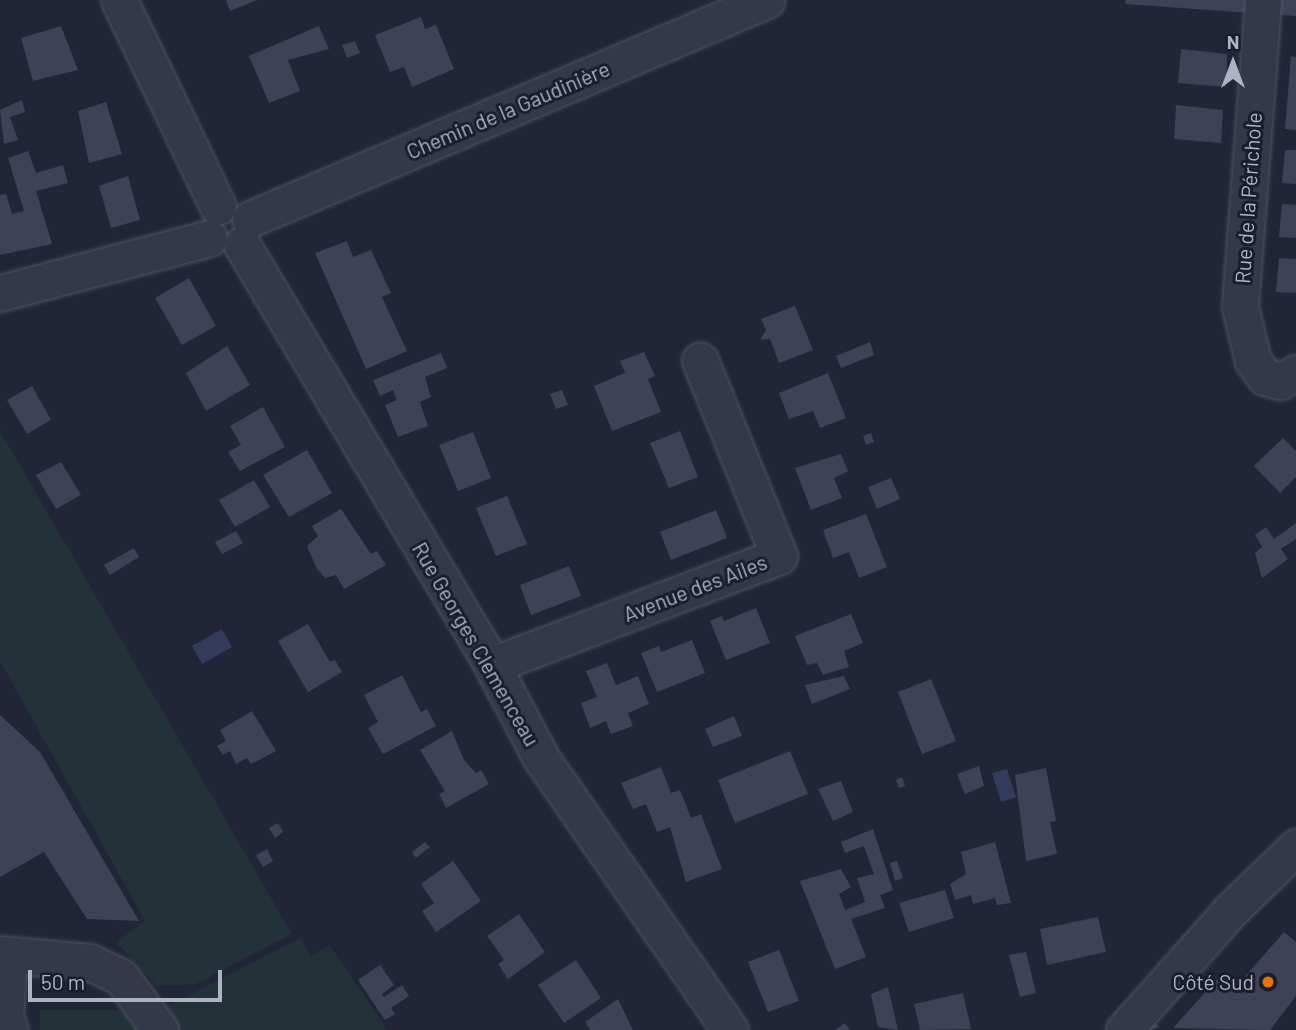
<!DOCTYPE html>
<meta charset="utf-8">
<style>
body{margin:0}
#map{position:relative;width:1296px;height:1030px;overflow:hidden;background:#212537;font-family:Barlow,sans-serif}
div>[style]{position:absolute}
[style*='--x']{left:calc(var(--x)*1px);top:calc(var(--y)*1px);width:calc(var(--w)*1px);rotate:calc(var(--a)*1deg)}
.green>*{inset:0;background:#233138}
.water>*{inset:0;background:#333a5c}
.building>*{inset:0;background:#3d4257}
.roads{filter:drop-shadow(0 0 2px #4f5262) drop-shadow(0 0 2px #4f5262)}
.minor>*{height:35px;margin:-17.5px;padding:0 17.5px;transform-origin:17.5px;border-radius:17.5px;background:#343848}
.dots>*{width:19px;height:19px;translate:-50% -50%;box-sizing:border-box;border:4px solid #1a1d2c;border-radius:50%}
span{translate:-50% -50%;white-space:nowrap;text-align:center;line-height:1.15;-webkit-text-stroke:6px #1a1d2c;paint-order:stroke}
.street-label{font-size:21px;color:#afb2c4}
.poi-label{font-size:21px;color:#afb2c4}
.right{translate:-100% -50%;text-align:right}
.north{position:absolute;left:1198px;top:28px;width:70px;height:70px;-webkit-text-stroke:5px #1a1d2c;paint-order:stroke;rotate:0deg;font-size:19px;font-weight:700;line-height:28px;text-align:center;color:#afb2c4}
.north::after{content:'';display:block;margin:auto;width:24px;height:32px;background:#afb2c4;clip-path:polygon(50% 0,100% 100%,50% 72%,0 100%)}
.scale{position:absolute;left:28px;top:970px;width:194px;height:32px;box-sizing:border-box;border:4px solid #afb2c4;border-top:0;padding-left:9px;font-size:21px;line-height:24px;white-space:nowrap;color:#afb2c4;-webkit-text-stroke:5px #1a1d2c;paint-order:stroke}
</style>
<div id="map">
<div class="green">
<i style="clip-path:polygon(0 431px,292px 934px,196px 984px,157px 986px,116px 942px,145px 921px,0 661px)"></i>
<i style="clip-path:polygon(300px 938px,311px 956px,330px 945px,387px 1030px,178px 1030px,165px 1008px)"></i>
<i style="clip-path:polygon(40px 1010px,127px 1010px,139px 1030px,40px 1030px)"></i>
</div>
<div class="water">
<i style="clip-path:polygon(222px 629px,232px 647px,202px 664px,192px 646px)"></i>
<i style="clip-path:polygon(1007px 769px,1016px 797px,1001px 802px,992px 773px)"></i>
</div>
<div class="building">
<i style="clip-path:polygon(226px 0,257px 0,230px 11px)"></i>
<i style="clip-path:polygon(1125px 0,1251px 0,1250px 13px,1126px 4px)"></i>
<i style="clip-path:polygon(1275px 0,1296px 0,1296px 16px,1274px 14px)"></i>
<i style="clip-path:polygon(421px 17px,425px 29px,436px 25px,454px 69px,412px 87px,404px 67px,390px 72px,375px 35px)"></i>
<i style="clip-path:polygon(61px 26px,78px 70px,33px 81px,21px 38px)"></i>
<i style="clip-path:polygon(319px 26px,329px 49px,288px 60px,300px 91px,269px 103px,249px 56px)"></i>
<i style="clip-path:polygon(355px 41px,360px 53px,347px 58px,342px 45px)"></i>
<i style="clip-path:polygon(1181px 49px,1227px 54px,1226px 87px,1178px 83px)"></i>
<i style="clip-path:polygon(1291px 56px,1296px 57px,1296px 130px,1285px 129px)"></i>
<i style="clip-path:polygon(22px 100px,25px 112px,10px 117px,18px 140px,4px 144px,0 110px)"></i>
<i style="clip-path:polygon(106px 102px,122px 154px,89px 163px,78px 111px)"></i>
<i style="clip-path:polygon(1176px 105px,1223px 110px,1221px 143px,1174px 139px)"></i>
<i style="clip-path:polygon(1285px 150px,1296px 150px,1296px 184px,1282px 183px)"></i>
<i style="clip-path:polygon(28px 151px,36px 173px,63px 165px,68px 183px,36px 191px,52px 244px,0 255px,0 195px,6px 194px,12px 214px,24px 211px,8px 158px)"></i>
<i style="clip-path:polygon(128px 176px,140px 220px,111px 228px,99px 186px)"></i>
<i style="clip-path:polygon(1282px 204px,1296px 205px,1296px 238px,1279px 237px)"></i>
<i style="clip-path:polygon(347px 241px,353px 257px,371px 250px,391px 293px,382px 297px,407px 351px,366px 369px,315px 253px)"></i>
<i style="clip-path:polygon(1279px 258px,1296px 259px,1296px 293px,1276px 292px)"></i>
<i style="clip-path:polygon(189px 278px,216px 326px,182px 345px,155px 298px)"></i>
<i style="clip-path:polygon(795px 306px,813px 350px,779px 363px,770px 339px,760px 340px,766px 330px,761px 319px)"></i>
<i style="clip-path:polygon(870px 342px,874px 355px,841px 368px,836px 356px)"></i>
<i style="clip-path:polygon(227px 346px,250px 385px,206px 411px,186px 373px)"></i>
<i style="clip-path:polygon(644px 352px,655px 376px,648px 379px,661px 412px,612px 431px,594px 386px,625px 373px,620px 361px)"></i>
<i style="clip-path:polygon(441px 353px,447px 368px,425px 377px,431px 397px,420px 402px,428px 426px,398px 437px,385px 405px,397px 400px,393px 390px,380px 396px,373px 380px)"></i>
<i style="clip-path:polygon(828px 373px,846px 418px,820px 428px,813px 411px,789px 419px,779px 393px)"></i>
<i style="clip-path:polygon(32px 386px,51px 420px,27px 434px,7px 400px)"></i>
<i style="clip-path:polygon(562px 390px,568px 405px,556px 409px,550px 394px)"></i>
<i style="clip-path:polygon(263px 407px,285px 447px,240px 471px,228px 452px,241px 445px,230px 426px)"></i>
<i style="clip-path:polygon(680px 431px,698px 477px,669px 488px,650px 443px)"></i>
<i style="clip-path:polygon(473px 432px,491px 478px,458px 491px,439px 445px)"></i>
<i style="clip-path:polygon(871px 433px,874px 442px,866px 445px,863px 436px)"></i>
<i style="clip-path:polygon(1283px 438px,1296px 451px,1296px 477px,1280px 493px,1254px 466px)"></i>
<i style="clip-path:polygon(307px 450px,332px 493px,289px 517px,263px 475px)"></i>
<i style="clip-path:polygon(841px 454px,848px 471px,834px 478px,842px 498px,811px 510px,795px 468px)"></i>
<i style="clip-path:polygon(61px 462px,81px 495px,56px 509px,36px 475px)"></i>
<i style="clip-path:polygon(891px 478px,900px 499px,877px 509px,868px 487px)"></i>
<i style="clip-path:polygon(254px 480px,270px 507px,235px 527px,219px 500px)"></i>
<i style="clip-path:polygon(507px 496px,527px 544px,496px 556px,476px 508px)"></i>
<i style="clip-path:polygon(341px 509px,371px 554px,377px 551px,386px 565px,344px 589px,336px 575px,325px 578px,317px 569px,307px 546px,318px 536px,312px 526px)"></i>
<i style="clip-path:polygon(716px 510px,727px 538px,671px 560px,660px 532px)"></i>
<i style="clip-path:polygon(866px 514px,887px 567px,859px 578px,849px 552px,833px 558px,823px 530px)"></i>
<i style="clip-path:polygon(1296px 523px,1296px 539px,1281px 549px,1288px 559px,1262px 578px,1255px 553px,1262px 547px,1255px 535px,1266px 527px,1274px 539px)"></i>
<i style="clip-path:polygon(236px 531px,243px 543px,222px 554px,215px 542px)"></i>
<i style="clip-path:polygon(134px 548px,139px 557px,110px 575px,104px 565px)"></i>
<i style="clip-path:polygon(569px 566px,581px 596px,531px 615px,520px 585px)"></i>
<i style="clip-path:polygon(756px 608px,770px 643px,726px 660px,710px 621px,722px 616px,724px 621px)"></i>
<i style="clip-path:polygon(851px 614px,863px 643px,844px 651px,849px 667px,823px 675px,817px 663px,807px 665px,795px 636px)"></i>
<i style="clip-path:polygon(308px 624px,330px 662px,335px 660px,342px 672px,308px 692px,278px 641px)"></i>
<i style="clip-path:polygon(692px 640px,705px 673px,657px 692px,641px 653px,659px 646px,661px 652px)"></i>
<i style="clip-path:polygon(607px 663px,616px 685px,638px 676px,649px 704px,628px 713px,633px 726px,611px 734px,606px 721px,590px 728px,581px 703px,597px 697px,586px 671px)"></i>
<i style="clip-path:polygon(402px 675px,421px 712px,427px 709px,436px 726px,383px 754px,368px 728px,378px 722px,364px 695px)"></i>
<i style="clip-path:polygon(844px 676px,850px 689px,812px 704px,805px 685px)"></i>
<i style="clip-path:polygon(931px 679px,956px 741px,922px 754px,898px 692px)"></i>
<i style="clip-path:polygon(252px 711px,276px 751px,251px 764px,247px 758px,236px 764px,230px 751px,223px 755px,217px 746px,226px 741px,220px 730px)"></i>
<i style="clip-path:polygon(0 715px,40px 752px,139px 921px,87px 919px,44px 852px,0 877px)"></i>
<i style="clip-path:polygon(734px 716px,742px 736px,713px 747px,705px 729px)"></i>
<i style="clip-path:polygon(452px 731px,464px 760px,476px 773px,481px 770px,489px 784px,446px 808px,439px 794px,445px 791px,420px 750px)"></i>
<i style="clip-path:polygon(790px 751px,808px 794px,735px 823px,718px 780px)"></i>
<i style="clip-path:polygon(979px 766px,984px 786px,965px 794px,957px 774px)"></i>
<i style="clip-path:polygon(661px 767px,671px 793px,680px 790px,691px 818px,701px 814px,722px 869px,686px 882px,670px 827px,657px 832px,646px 804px,633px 809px,621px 783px)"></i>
<i style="clip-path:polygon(1046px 768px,1056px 821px,1050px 822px,1057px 854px,1026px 861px,1015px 775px)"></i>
<i style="clip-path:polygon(902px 777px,905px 786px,899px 788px,896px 780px)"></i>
<i style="clip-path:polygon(841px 781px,853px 812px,833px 821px,818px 789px)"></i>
<i style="clip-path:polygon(278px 823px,283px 832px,275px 838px,269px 828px)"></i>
<i style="clip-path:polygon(873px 829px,893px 890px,880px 895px,885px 908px,851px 919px,866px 957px,835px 969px,800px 881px,841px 869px,851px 887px,839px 894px,845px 910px,865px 902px,857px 878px,874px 874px,864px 846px,845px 853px,841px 842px)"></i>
<i style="clip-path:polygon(425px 842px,430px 847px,416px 858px,412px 852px)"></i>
<i style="clip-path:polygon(995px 842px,1011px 903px,997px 905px,995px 898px,973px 904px,971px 895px,955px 900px,950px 884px,966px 874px,961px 852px)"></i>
<i style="clip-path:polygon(267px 849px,273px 861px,263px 867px,256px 855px)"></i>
<i style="clip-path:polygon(453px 861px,481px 901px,436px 932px,422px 911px,434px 903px,421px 884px)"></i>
<i style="clip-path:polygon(897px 861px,903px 878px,895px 881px,890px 863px)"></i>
<i style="clip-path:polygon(945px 890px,954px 918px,909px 932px,899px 903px)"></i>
<i style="clip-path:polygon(519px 914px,545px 952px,508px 979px,498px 964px,504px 960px,487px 936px)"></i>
<i style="clip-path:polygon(1098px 917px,1106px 952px,1047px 965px,1040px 929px)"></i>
<i style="clip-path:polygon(1284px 932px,1296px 942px,1296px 996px,1270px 1030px,1173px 1028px,1220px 976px,1234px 989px)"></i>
<i style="clip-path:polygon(779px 950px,799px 1001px,768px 1012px,748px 962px)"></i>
<i style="clip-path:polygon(1026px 952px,1036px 993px,1020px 997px,1009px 955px)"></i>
<i style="clip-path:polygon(576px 960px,601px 998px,564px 1023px,538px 985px)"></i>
<i style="clip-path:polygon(380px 965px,394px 985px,382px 994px,384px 997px,402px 985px,409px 996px,391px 1008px,395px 1014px,385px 1020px,358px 980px)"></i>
<i style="clip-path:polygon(888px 987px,898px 1030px,878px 1027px,871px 994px)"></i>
<i style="clip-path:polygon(963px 993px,971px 1029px,920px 1030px,914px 1004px)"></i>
<i style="clip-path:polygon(618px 999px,633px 1030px,590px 1030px,585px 1022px)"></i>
<i style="clip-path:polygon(1154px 1022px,1160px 1027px,1147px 1030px)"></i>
<i style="clip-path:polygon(845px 1023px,850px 1030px,835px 1030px)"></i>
</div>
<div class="roads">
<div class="minor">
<i style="--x:119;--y:0;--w:229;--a:64.4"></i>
<i style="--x:1263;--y:0;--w:308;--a:94.3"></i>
<i style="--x:1240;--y:307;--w:56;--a:76.5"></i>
<i style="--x:1253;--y:361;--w:20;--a:53"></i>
<i style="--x:1265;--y:377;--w:16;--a:15"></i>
<i style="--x:1280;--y:381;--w:18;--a:-27"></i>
<i style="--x:250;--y:219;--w:561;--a:-22.96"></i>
<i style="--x:242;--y:245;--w:489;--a:59.2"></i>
<i style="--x:492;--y:665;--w:105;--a:62.2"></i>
<i style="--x:541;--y:758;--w:331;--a:55.2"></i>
<i style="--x:0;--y:293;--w:216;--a:-14.7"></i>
<i style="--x:492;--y:665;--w:307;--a:-20.8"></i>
<i style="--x:779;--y:556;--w:211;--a:-112"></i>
<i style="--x:0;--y:954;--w:90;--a:5.1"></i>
<i style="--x:90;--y:962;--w:34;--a:26"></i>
<i style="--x:121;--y:977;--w:66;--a:53.7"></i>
<i style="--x:9;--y:955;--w:62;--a:93.7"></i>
<i style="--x:5;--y:1017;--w:14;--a:69"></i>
<i style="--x:1124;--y:1030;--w:161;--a:-48.3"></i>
<i style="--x:1231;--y:910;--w:91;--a:-44.1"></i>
</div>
</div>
<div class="dots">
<i style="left:1268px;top:982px;background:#e8710a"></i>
</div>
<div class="street-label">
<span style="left:508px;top:110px;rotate:-23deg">Chemin de la Gaudinière</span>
<span style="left:1248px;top:198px;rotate:-86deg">Rue de la Périchole</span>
<span style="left:695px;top:588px;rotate:-21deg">Avenue des Ailes</span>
<span style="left:476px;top:644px;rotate:60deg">Rue Georges Clemenceau</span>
</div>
<div class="poi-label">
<span class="right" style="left:1254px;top:982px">Côté Sud</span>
</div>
<div class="north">N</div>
<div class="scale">50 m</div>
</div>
